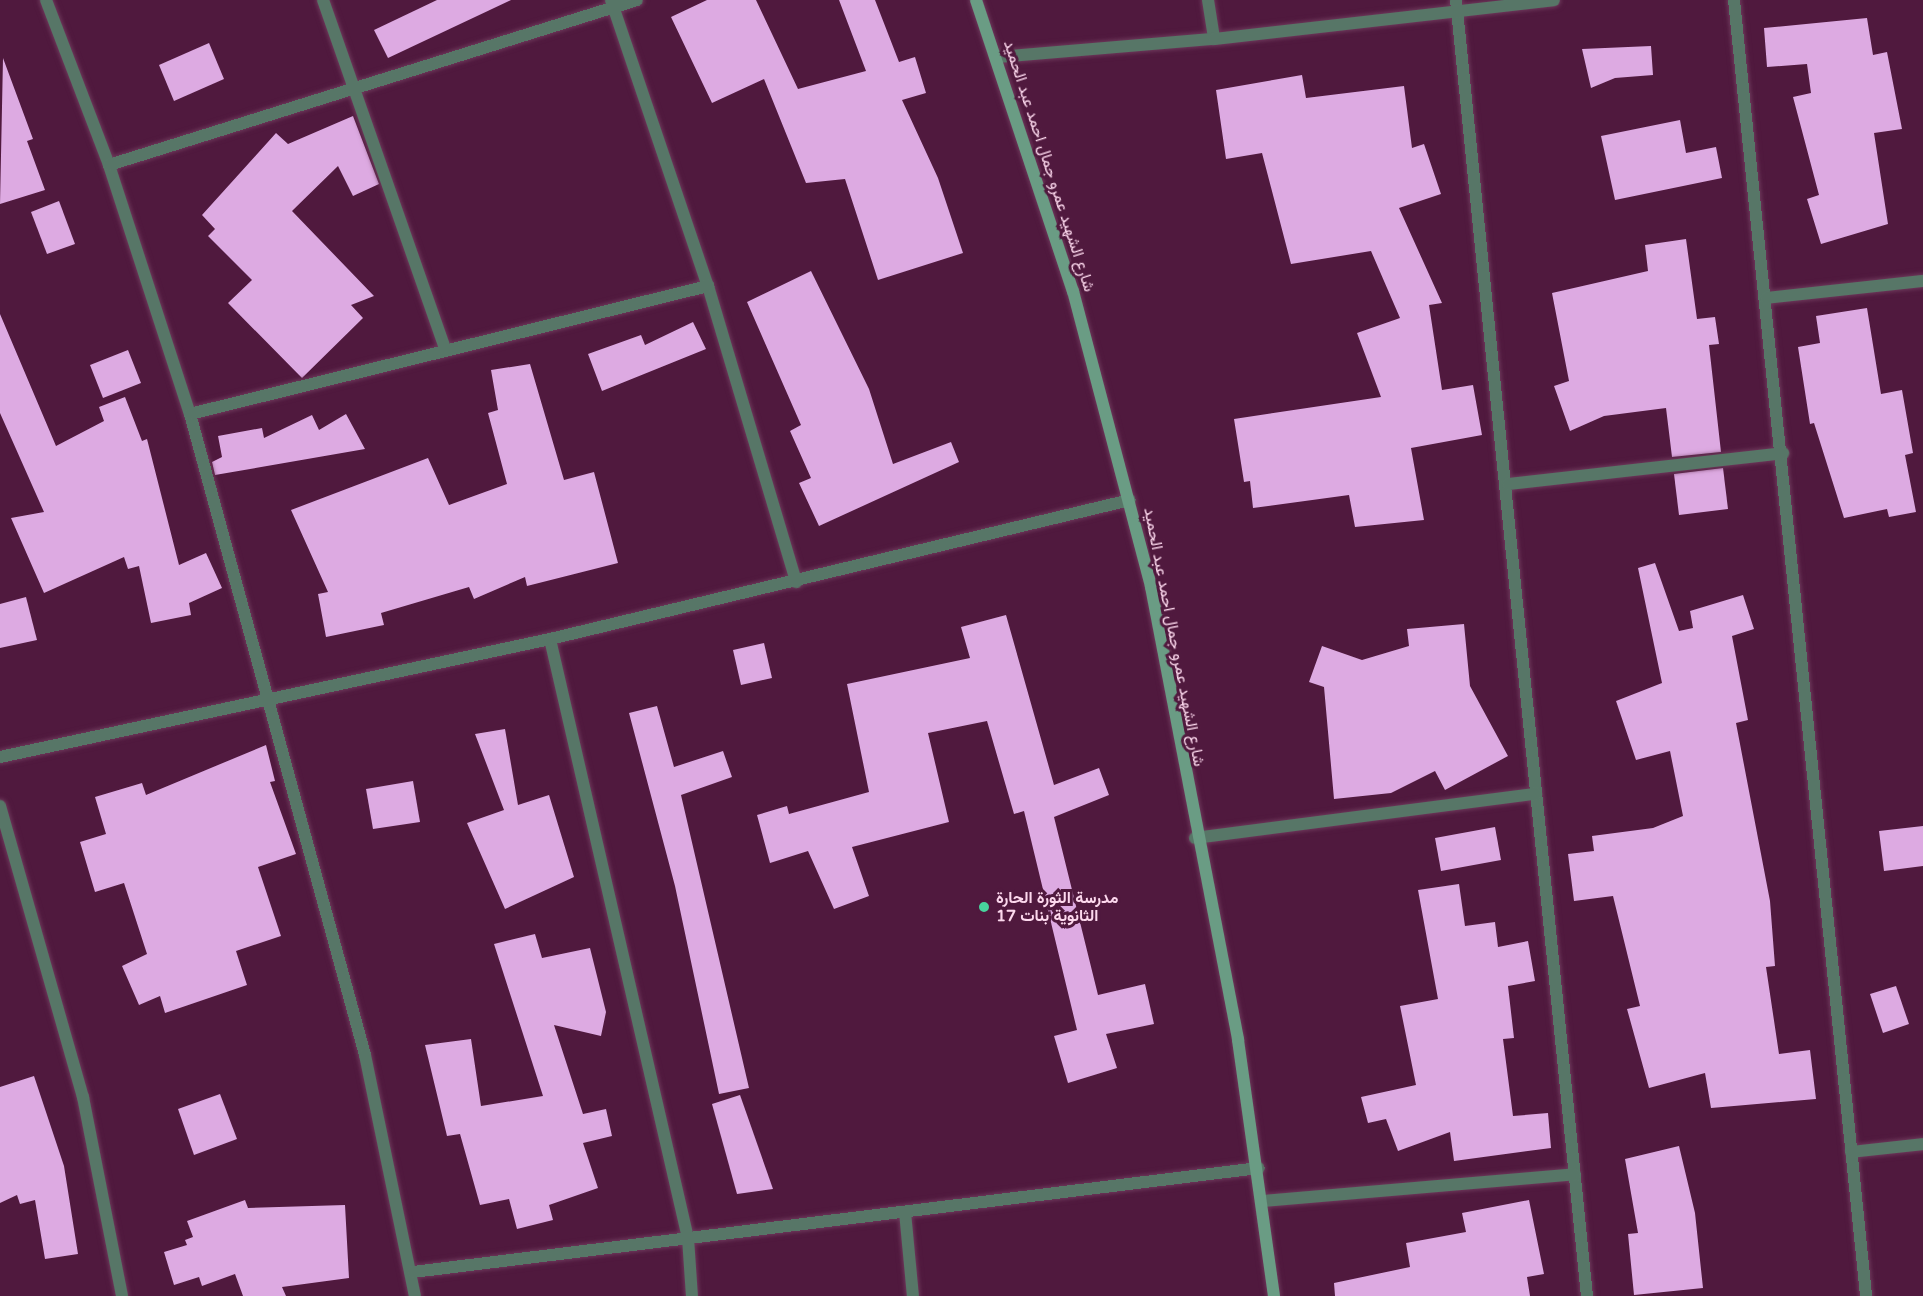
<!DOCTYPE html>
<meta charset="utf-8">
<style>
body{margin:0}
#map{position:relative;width:1923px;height:1296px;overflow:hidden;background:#50193e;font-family:"Varela Round",Vazirmatn,sans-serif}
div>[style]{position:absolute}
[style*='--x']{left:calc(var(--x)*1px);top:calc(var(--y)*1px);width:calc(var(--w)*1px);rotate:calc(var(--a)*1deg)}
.building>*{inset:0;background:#ddaae2}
.roads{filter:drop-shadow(0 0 2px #6c385a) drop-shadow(0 0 2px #6c385a)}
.street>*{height:12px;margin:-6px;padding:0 6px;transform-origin:6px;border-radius:6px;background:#577667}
.secondary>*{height:12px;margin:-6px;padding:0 6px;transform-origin:6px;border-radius:6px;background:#6a9c84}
.dots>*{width:16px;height:16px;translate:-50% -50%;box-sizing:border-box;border:3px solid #50193e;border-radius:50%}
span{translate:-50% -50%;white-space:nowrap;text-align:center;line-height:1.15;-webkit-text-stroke:6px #50193e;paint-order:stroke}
.street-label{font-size:16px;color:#fdd9ee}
.poi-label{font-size:16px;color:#fdd9ee;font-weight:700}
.left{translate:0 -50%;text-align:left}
</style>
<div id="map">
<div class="building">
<i style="clip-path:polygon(437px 0,511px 0,388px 58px,374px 30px)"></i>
<i style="clip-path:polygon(707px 0,756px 0,798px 89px,866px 71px,839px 0,875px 0,899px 62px,915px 57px,926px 93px,902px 100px,938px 178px,963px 253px,878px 280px,845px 179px,806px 183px,764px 79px,712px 103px,671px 17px)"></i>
<i style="clip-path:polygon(1867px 18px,1873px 55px,1887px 52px,1902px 129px,1874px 133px,1888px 224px,1821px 244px,1807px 199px,1819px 195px,1793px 97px,1811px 93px,1807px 64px,1767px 67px,1764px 28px)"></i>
<i style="clip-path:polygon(209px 43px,224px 79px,174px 101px,159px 65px)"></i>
<i style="clip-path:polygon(1651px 46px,1653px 75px,1615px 78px,1591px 88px,1582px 49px)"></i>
<i style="clip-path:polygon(3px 58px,33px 139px,27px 141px,45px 190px,0 204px)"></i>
<i style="clip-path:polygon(1302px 75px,1306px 98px,1404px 86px,1412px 148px,1424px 144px,1441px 194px,1399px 208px,1442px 303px,1429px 305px,1442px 390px,1473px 385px,1482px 435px,1411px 448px,1424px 520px,1355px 527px,1349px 495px,1253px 508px,1250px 481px,1244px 482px,1234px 419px,1381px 397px,1357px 333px,1400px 318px,1371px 251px,1291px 264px,1262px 153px,1226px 159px,1216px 90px)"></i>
<i style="clip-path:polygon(353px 116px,379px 184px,353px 196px,338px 166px,292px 211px,374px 296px,351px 305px,363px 318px,302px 378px,228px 303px,252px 280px,208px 236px,215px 229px,202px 215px,276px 133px,288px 144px)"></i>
<i style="clip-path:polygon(1680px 120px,1686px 153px,1716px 147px,1722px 178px,1615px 200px,1601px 136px)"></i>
<i style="clip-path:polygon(59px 201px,75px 244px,47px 254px,31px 212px)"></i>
<i style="clip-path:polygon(1686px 239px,1697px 319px,1715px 317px,1719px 344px,1709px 345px,1721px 452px,1672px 457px,1666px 408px,1604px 416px,1570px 431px,1554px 386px,1569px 381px,1552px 293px,1648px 271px,1645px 245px)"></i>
<i style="clip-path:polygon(811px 271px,869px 389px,893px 464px,951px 442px,959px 462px,819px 526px,799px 483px,811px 478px,790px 431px,801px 425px,747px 302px)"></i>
<i style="clip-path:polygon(1867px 308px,1881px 394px,1902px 390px,1913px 453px,1905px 455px,1916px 512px,1889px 517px,1887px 509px,1844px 518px,1814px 423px,1810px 424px,1798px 347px,1820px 343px,1816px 316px)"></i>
<i style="clip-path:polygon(0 314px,56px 446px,104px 421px,99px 407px,125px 397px,142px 441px,147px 439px,179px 565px,206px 553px,222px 588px,189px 603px,191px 615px,151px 623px,139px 566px,128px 569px,124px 557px,44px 593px,11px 518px,44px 512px,0 413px)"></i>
<i style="clip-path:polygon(693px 322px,706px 349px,602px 391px,588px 354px,641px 335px,645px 345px)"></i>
<i style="clip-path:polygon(128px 350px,141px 383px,103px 398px,90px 365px)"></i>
<i style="clip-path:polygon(530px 364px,564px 480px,594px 472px,618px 563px,527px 586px,525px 577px,474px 599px,469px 587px,381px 613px,384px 625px,326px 637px,318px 594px,328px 592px,291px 510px,428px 458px,449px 505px,507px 484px,488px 413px,498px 410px,491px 370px)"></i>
<i style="clip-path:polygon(346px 414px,365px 449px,215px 475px,212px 462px,222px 457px,218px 436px,262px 428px,264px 438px,312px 415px,319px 430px)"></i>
<i style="clip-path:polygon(1723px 468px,1728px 509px,1679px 515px,1674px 474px)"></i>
<i style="clip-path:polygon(1655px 563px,1679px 631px,1693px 628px,1690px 611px,1743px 595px,1754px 629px,1732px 636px,1748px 720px,1736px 723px,1770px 901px,1775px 966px,1766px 967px,1779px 1054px,1810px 1050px,1816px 1099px,1711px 1108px,1705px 1073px,1649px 1088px,1627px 1009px,1640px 1006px,1613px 896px,1574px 901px,1568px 854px,1594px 851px,1592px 836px,1653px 828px,1683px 816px,1670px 751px,1636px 760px,1616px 701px,1662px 683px,1638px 568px)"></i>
<i style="clip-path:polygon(26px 597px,37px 640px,0 648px,0 604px)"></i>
<i style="clip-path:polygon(1006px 615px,1054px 785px,1099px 768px,1109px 795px,1054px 817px,1098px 995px,1145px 984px,1154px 1024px,1106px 1034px,1117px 1068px,1068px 1083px,1054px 1036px,1077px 1030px,1024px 811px,1014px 814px,987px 721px,928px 733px,949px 822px,852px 847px,869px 896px,834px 909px,808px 851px,770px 863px,757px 815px,787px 806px,789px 814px,869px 792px,847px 684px,970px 658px,961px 627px)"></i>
<i style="clip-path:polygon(1464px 624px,1470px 686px,1508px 756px,1445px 790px,1435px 771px,1391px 793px,1334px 799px,1324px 687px,1309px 682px,1322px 646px,1362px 660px,1409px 646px,1407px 629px)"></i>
<i style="clip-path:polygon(764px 643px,772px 678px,741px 685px,733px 650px)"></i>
<i style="clip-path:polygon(657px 706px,674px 767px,723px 751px,732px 777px,681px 795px,749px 1088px,719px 1094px,675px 886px,629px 713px)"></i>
<i style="clip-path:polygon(505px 729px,518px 805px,549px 795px,574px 877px,505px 909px,467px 823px,504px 810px,475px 734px)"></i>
<i style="clip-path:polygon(266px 745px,275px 781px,270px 782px,296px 854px,258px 867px,281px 936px,236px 951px,247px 985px,165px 1013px,160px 996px,139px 1005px,122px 966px,147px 954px,124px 883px,95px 892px,80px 842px,106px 834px,95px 797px,142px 783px,146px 795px)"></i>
<i style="clip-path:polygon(413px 781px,420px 822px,373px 829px,366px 789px)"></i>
<i style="clip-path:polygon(1923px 826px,1923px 866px,1884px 871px,1879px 831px)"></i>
<i style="clip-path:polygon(1495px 827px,1501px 860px,1441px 871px,1435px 838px)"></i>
<i style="clip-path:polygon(1459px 884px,1465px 926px,1495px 922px,1498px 947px,1528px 941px,1535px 981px,1508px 986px,1514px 1038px,1503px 1039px,1513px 1116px,1548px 1113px,1551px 1148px,1454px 1161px,1450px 1132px,1398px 1151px,1386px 1119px,1368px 1123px,1361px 1097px,1416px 1085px,1400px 1006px,1438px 999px,1418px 890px)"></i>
<i style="clip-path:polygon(535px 934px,542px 958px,590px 948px,606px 1012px,601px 1036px,554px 1025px,583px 1114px,606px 1109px,612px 1136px,583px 1143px,598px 1188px,549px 1205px,553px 1220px,517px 1229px,509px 1199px,480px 1205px,460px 1134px,447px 1136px,425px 1045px,471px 1039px,481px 1106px,543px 1096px,494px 944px)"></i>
<i style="clip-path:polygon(1896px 986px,1909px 1024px,1883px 1033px,1870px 994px)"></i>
<i style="clip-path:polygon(34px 1076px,64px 1166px,78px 1254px,45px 1259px,35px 1200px,20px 1204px,17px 1195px,0 1203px,0 1087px)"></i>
<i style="clip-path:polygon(220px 1094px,237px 1139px,194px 1155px,178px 1109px)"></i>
<i style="clip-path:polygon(740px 1095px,773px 1189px,737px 1194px,712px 1104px)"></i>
<i style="clip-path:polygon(1679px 1146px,1695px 1213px,1703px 1288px,1634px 1295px,1628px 1234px,1638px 1233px,1625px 1159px)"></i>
<i style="clip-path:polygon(245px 1200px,248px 1208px,345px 1205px,349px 1278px,282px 1287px,286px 1296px,243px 1296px,235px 1274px,202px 1286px,199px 1277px,174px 1285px,164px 1252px,187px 1245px,185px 1240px,193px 1237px,187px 1221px)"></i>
<i style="clip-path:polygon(1529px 1200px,1544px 1274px,1527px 1277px,1530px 1296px,1335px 1296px,1334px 1283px,1410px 1267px,1406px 1243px,1466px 1232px,1462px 1213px)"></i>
</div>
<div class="roads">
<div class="street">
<i style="--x:46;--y:0;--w:177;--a:69.1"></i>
<i style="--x:109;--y:165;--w:262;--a:72"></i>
<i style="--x:190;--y:414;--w:664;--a:74.73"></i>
<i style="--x:365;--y:1055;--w:246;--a:78.3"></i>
<i style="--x:323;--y:0;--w:370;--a:70.7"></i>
<i style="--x:611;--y:0;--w:302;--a:71.3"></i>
<i style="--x:708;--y:286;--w:309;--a:73.4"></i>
<i style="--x:1208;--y:0;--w:39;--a:81"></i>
<i style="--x:1456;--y:0;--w:1303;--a:84.23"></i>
<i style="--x:1734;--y:0;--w:1303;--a:84.18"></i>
<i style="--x:998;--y:57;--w:217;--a:-4.8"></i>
<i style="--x:1214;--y:39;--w:342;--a:-6.5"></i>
<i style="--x:109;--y:165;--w:553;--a:-17.35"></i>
<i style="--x:1766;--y:298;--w:158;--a:-6.2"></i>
<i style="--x:190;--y:414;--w:534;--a:-13.88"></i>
<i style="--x:1508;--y:484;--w:277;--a:-6.4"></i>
<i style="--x:550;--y:639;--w:615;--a:77.03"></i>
<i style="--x:688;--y:1238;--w:58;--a:86.1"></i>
<i style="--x:0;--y:757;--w:563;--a:-12.11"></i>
<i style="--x:550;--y:639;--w:596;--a:-13.48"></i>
<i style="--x:0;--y:806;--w:303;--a:74.1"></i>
<i style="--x:83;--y:1097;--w:203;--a:78.9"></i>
<i style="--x:1195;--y:838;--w:344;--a:-7.4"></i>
<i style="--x:1851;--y:1152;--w:72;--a:-6.3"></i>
<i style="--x:1263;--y:1201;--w:313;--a:-4.9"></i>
<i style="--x:905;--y:1212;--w:84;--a:84.6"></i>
<i style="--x:413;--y:1272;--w:852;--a:-7.01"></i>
</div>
<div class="secondary">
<i style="--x:976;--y:0;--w:307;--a:71.6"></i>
<i style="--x:1073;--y:291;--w:306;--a:75.2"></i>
<i style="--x:1151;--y:587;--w:461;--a:79.1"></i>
<i style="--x:1238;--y:1040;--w:259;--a:82"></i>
</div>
</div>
<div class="dots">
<i style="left:984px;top:907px;background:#48d49d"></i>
</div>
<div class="street-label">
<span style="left:1049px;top:166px;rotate:72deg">شارع الشهيد عمرو جمال احمد عبد الحميد</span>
<span style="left:1174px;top:637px;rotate:79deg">شارع الشهيد عمرو جمال احمد عبد الحميد</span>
</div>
<div class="poi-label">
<span class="left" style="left:996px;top:907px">مدرسة الثورة الحارة<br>17 الثانوية بنات</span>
</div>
</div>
